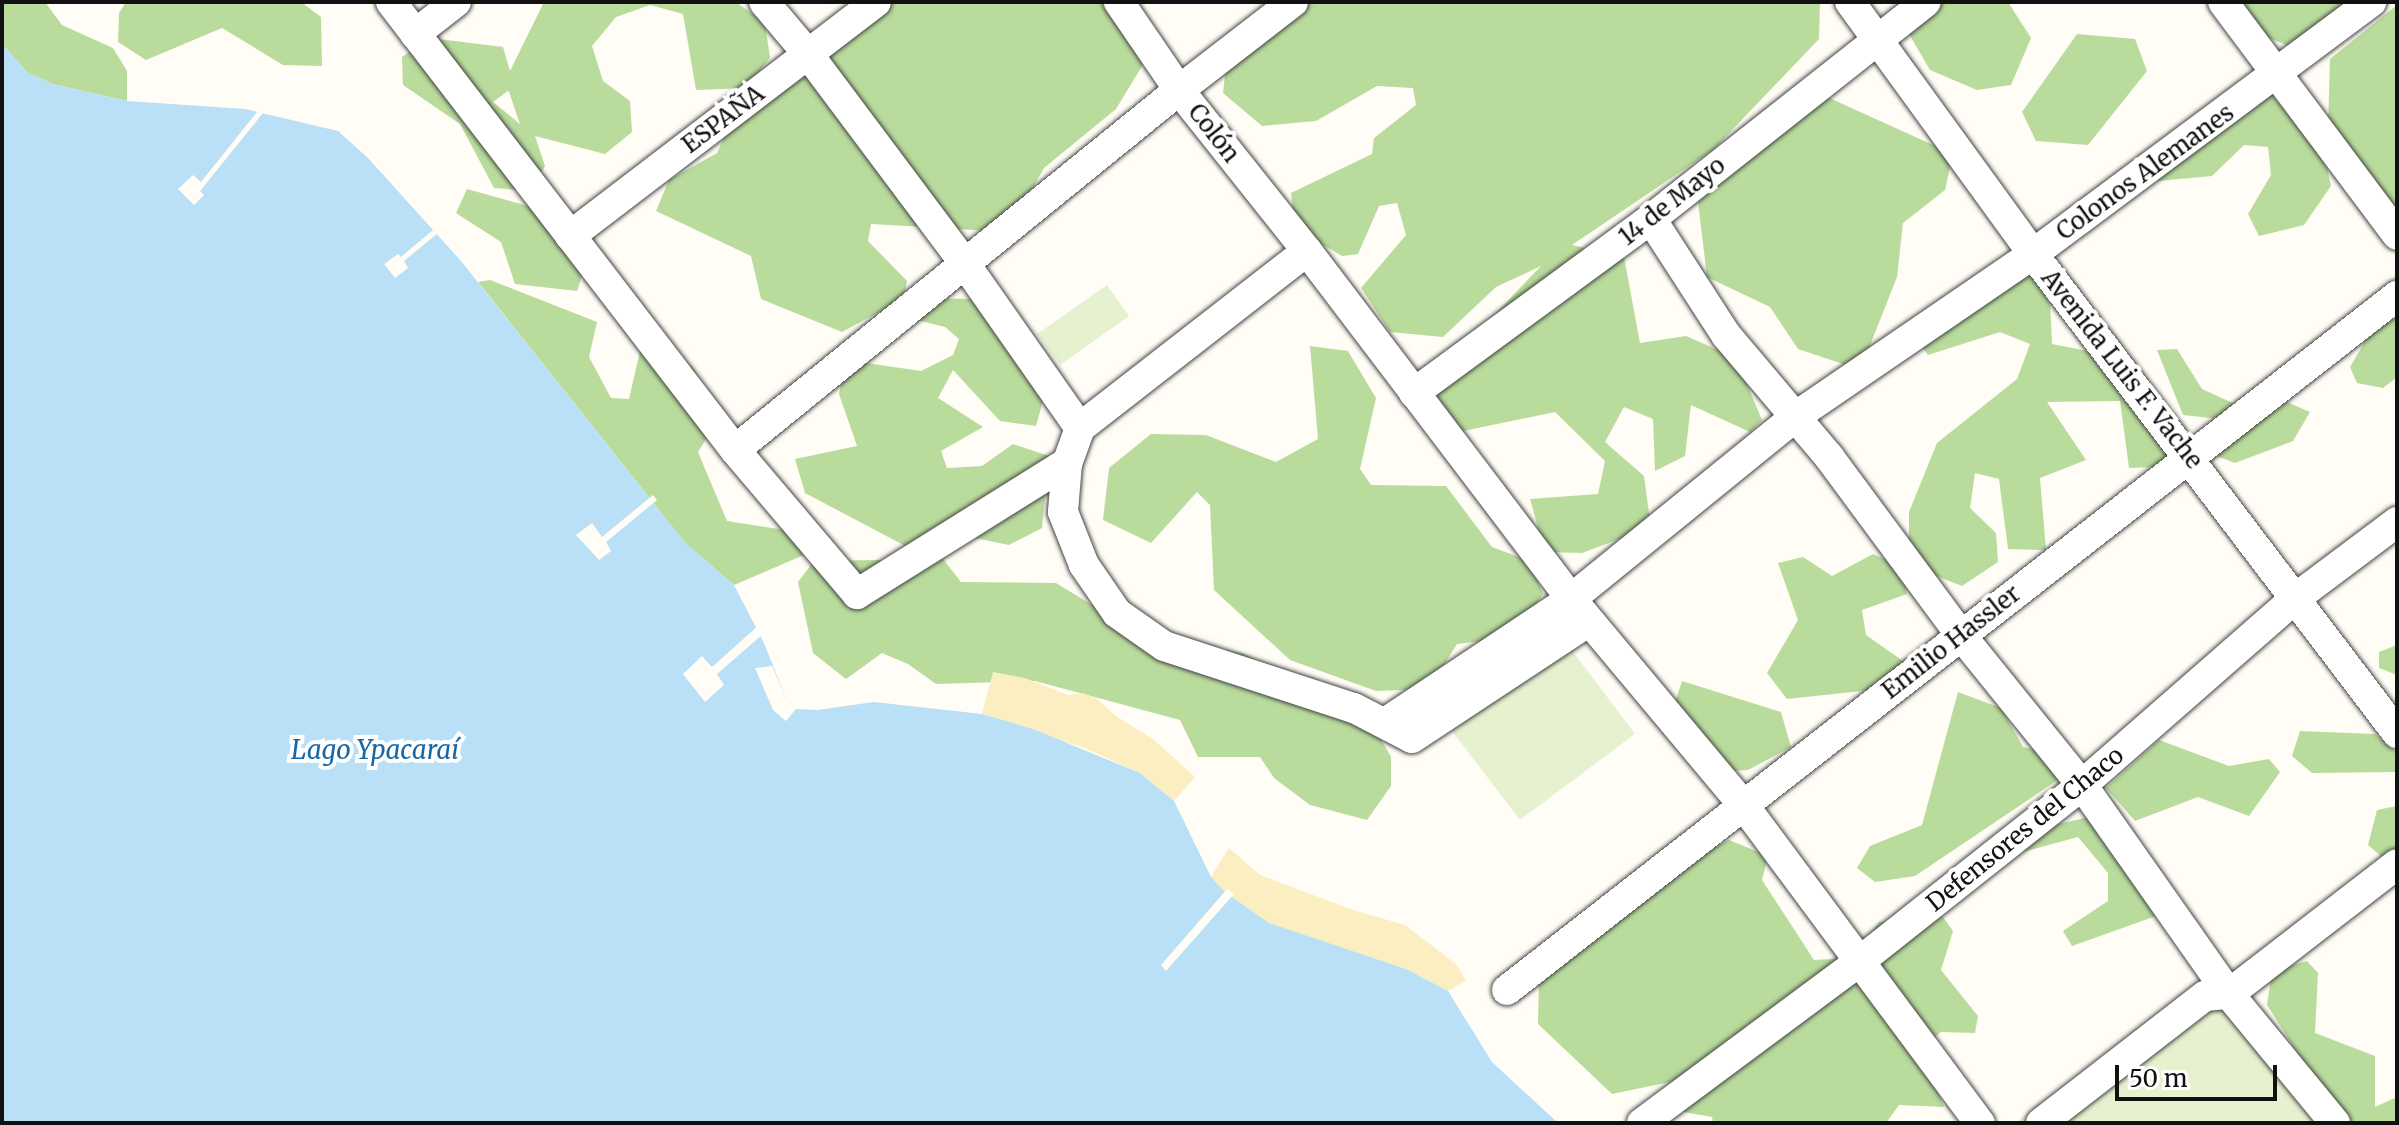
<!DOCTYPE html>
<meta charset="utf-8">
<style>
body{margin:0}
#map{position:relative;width:2399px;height:1125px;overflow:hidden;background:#fffdf5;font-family:Merriweather,serif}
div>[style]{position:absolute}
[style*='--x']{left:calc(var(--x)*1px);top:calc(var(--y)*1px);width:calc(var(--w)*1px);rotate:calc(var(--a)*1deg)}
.forest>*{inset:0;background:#b9dc9c}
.sand>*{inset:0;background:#fbeec1}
.pitch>*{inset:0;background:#e6f2cf}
.water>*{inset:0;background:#b9e0f7}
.pier>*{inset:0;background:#fffdf5}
.roads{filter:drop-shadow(0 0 2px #444) drop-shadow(0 0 2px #444)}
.minor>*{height:30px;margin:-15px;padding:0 15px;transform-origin:15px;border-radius:15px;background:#fff}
span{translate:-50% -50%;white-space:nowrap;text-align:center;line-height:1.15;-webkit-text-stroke:8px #fff;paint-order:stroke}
.street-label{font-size:24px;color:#111}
.water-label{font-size:26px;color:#1768a6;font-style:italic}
.frame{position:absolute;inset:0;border:4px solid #111;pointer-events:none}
.scale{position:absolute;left:2115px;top:1065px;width:162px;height:36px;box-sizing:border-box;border:4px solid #111;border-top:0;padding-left:10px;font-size:24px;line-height:28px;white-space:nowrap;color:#111;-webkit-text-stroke:6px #fff;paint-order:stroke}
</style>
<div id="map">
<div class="forest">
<i style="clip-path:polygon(2px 2px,45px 2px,62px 25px,113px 48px,127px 71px,127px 101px,52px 84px,27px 72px,2px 44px)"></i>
<i style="clip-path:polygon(126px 2px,301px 2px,321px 17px,322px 66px,283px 65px,222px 28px,146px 60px,118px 42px,119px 13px)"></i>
<i style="clip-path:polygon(evenodd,544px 2px,736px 2px,765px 23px,770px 58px,748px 85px,867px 2px,1128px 2px,1153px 48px,1116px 109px,1044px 168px,1008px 232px,871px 224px,868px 241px,907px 281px,904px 298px,979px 299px,1005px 348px,1049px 379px,1036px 426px,1000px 421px,953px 370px,938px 398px,983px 427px,941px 451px,947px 468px,982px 466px,1013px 444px,1049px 456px,1042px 528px,1009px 545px,956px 534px,911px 549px,805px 493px,795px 459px,857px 446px,839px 394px,846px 360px,921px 371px,953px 355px,959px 339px,945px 327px,897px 315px,903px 299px,842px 332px,761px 299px,751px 256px,656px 211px,669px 180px,717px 153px,746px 88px,696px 90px,683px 14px,650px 5px,616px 17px,592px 46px,603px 81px,630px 101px,632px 132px,605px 154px,535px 136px,545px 166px,531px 191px,494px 188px,460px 124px,403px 85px,402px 57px,430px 38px,503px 47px,510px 71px,544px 2px,508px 91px,509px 92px,520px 124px,493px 102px,508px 91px)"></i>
<i style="clip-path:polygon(1267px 2px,1820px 2px,1819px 39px,1714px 149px,1572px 245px,1624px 257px,1640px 343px,1686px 336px,1736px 358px,1762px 420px,1750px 432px,1691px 405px,1685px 456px,1655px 471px,1653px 419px,1624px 407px,1605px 442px,1644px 476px,1651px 527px,1582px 553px,1545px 552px,1530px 499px,1598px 494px,1605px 461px,1555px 412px,1449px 434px,1433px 379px,1541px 266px,1496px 287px,1443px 337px,1390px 332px,1361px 288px,1406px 235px,1397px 203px,1379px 206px,1358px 254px,1342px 256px,1295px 228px,1291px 193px,1372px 154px,1374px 138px,1416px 105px,1413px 88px,1377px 86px,1316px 121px,1262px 126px,1223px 93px,1227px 58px)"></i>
<i style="clip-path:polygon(1897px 2px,2008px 2px,2031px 38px,2011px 85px,1977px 90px,1930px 70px,1895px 10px)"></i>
<i style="clip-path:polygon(2235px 2px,2344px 2px,2300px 50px,2248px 30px)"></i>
<i style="clip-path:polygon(2397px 5px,2397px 214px,2328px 129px,2330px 59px)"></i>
<i style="clip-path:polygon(2077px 34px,2135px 39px,2147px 71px,2088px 145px,2036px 141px,2022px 112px)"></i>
<i style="clip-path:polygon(2254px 77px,2323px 149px,2331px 186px,2304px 225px,2259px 236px,2248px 214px,2271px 175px,2268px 147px,2244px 145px,2212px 176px,2147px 182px)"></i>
<i style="clip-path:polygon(1825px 96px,1953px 154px,1945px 190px,1903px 223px,1897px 277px,1865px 358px,1849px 366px,1798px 349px,1770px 307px,1707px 277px,1697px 193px)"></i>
<i style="clip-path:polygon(467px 189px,539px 209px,585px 267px,577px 291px,515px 284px,501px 242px,456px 213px)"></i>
<i style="clip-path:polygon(2015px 268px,2049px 276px,2052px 344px,2113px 356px,2175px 448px,2157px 467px,2129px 468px,2120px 401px,2047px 402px,2086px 460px,2040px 478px,2046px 550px,2008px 549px,1999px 479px,1975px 473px,1970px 508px,1996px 533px,1998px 562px,1962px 586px,1909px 565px,1909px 512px,1937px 443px,2017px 379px,2030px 344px,2000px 332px,1928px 355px,1917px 340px)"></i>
<i style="clip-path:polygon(490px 280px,597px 322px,589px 357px,611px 398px,629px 399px,641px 347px,692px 366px,721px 415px,698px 452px,727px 521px,792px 531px,804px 555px,734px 585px,686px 544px,478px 282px)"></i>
<i style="clip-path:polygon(2397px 318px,2397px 377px,2383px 388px,2357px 383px,2350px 367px,2374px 326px)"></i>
<i style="clip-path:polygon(1310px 346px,1348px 351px,1376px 398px,1360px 469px,1371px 485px,1446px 486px,1492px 547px,1529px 561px,1543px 594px,1513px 637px,1457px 644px,1429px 689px,1376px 691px,1290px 660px,1214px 590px,1210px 505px,1197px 492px,1151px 543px,1103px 520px,1109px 468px,1151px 434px,1206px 435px,1276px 462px,1318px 439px)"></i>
<i style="clip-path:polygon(2177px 349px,2202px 389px,2235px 404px,2228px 420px,2183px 415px,2157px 350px)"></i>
<i style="clip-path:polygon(2273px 396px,2310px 412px,2293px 441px,2235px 463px,2211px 454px)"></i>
<i style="clip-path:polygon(1873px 554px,1902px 567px,1907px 594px,1862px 610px,1866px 635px,1903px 661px,1899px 687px,1787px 699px,1767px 673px,1798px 620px,1778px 563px,1803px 557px,1832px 576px)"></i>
<i style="clip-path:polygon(943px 559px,961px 582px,1056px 583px,1145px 637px,1243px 653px,1373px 725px,1391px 757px,1391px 786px,1367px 820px,1310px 805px,1274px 778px,1260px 757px,1198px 757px,1180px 720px,1035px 681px,936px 684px,908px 664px,882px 653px,846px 679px,813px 653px,798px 582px,814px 561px)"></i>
<i style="clip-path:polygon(2397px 645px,2397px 675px,2379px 668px,2379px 652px)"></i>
<i style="clip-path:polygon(1682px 681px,1781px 712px,1791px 747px,1748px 770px,1703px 773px,1668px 723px)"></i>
<i style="clip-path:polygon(1958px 692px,2001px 708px,2023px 747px,2063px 756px,2071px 771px,1915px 876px,1875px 882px,1857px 868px,1870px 846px,1922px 825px)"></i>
<i style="clip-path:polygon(2300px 731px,2375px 734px,2397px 753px,2397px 768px,2395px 772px,2312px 773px,2292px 756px)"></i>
<i style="clip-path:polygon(2159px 740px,2229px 766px,2269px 759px,2280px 772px,2249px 816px,2198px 797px,2135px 821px,2106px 788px)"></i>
<i style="clip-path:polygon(2397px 806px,2397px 858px,2382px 857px,2368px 845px,2377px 810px)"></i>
<i style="clip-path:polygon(2097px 815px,2159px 915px,2072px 946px,2063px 931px,2108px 901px,2108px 873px,2078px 837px,2023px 852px,2016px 834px)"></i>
<i style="clip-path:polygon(1729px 840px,1768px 856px,1762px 880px,1814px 960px,1851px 958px,1879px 922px,1943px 917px,1953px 931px,1941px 970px,1978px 1016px,1975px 1033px,1941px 1032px,1920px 1050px,1944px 1107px,1899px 1105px,1886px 1123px,1713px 1123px,1712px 1117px,1672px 1110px,1694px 1077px,1612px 1094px,1538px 1024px,1539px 979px,1614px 897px)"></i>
<i style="clip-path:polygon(2307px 961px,2318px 973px,2315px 1033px,2375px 1056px,2375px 1107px,2397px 1097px,2397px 1123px,2342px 1123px,2267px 1005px,2272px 971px)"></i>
</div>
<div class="sand">
<i style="clip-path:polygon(993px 672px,1025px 678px,1068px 695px,1083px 693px,1096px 698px,1116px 716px,1154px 740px,1195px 777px,1174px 801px,1140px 773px,1087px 749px,982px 714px)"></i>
<i style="clip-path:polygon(1229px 848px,1260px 875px,1353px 910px,1405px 925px,1457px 965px,1466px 981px,1448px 991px,1406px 969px,1269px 923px,1225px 892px,1211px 877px)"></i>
</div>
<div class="pitch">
<i style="clip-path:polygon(1107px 285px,1129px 316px,1060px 365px,1037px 334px)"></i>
<i style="clip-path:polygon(1568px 645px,1635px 734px,1520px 820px,1452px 731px)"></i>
<i style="clip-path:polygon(2221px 970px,2341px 1123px,2015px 1123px)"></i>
</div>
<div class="water">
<i style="clip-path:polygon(2px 44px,27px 72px,52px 84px,127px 101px,245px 109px,338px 131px,368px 158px,461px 261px,686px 544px,734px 585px,764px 643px,785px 696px,796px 709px,817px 710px,874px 702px,982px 714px,1033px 729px,1140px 773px,1174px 801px,1211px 877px,1225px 892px,1269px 923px,1406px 969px,1448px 991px,1492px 1062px,1558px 1123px,2px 1123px)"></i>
</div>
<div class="pier">
<i style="clip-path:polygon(257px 112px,263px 113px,200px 191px,204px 195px,194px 205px,178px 189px,193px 175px,201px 182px)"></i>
<i style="clip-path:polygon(433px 230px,437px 234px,404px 261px,408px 268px,395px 278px,384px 264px,398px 254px,401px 257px)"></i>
<i style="clip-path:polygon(653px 495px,657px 500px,606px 542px,611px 551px,599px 560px,576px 535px,592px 523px,602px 537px)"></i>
<i style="clip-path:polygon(758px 626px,763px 634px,717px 674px,724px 685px,705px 702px,683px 674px,702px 656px,712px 667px)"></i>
<i style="clip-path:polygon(772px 666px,785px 696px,796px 709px,786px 721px,773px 710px,755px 668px)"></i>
<i style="clip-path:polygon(1227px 889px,1234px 894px,1166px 971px,1161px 965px)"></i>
</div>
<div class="roads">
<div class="minor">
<i style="--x:391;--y:2;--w:565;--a:52.48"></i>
<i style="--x:735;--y:450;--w:189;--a:49.7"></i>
<i style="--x:857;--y:594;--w:248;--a:-32"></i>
<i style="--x:764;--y:2;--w:68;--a:49.8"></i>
<i style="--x:808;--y:54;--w:262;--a:53.2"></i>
<i style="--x:965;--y:264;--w:200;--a:55"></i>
<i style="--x:1293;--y:2;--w:144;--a:142.3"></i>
<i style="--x:1179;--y:90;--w:206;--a:51.5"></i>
<i style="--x:1307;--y:251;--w:437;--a:52.8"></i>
<i style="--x:1571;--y:599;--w:289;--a:-39.1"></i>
<i style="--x:1795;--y:417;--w:288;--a:-34.4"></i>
<i style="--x:2033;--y:254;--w:422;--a:-36.7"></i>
<i style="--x:1850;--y:2;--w:311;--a:54"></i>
<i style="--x:2033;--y:254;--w:602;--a:52.77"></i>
<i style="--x:2223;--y:2;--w:291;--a:53.2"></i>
<i style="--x:415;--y:34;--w:52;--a:-38"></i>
<i style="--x:1651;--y:219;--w:138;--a:57.1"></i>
<i style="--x:1726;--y:335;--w:160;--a:49.8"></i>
<i style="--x:1829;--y:457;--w:220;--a:53.5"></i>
<i style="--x:1960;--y:634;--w:194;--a:51.1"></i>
<i style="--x:2082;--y:785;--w:256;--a:54.9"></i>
<i style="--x:2229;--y:994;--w:167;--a:50.6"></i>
<i style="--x:570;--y:236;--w:385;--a:-37.4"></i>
<i style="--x:1307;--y:251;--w:288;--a:142.1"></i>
<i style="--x:1080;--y:428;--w:37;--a:110"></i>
<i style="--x:1067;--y:463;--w:49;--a:94.7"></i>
<i style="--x:1063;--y:512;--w:57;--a:68.4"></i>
<i style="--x:1084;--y:565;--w:58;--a:55.5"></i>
<i style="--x:1117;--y:613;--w:57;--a:35.1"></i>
<i style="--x:1164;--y:646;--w:200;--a:18.1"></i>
<i style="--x:1354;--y:708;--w:65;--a:27.3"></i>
<i style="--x:1412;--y:738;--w:211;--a:-33.4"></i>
<i style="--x:1414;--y:393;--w:294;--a:-36.3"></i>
<i style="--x:1651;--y:219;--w:350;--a:-38.3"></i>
<i style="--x:735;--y:450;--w:572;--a:-39.04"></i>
<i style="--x:1179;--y:90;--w:107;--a:-124.3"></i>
<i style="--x:1385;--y:723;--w:224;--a:-33.7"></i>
<i style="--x:1571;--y:599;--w:271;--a:50.1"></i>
<i style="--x:1745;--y:807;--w:394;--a:53.4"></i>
<i style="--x:1507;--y:990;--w:1129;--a:-37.95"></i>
<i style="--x:1642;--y:1123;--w:270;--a:-36.6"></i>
<i style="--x:1859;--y:962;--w:285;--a:-38.4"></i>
<i style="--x:2082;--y:785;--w:286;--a:-41.2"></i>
<i style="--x:2297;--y:597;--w:125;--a:-36.9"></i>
<i style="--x:2041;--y:1123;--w:207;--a:-37.8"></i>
<i style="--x:2205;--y:996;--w:24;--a:-5"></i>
<i style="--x:2229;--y:994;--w:212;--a:-37.7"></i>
</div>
</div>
<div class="street-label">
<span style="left:723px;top:119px;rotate:-37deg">ESPAÑA</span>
<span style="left:1214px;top:133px;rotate:52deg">Colón</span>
<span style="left:2145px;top:172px;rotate:-36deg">Colonos Alemanes</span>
<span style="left:1672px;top:201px;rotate:-38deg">14 de Mayo</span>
<span style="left:2122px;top:369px;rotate:52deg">Avenida Luis F. Vache</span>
<span style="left:1951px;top:642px;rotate:-38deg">Emilio Hassler</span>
<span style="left:2025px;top:829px;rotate:-39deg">Defensores del Chaco</span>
</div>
<div class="water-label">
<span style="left:375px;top:750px">Lago Ypacaraí</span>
</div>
<div class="frame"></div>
<div class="scale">50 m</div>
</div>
